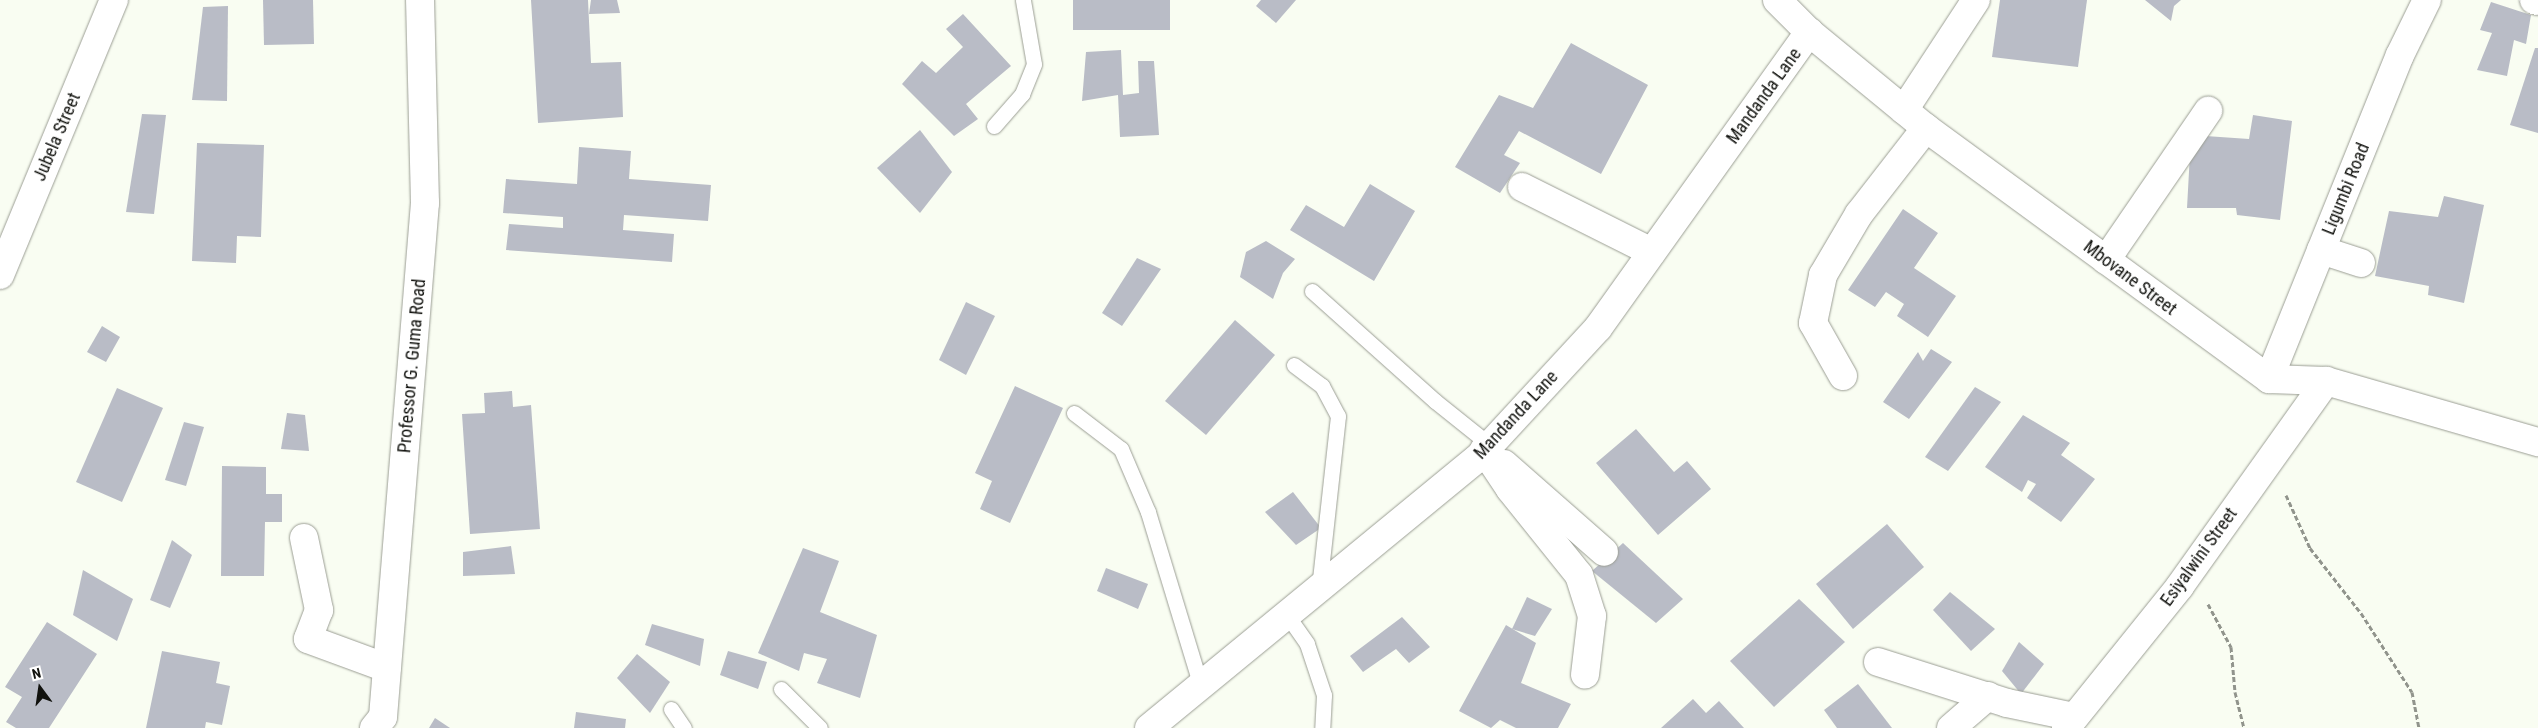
<!DOCTYPE html>
<style>
body{margin:0}
#map{position:relative;width:2538px;height:728px;overflow:hidden;background:#f9fdf2;font-family:"Roboto Condensed",sans-serif}
div>[style]{position:absolute}
[style*='--x']{left:calc(var(--x)*1px);top:calc(var(--y)*1px);width:calc(var(--w)*1px);rotate:calc(var(--a)*1deg)}
.building>*{inset:0;background:#b9bcc6}
.path>*{height:3px;margin-top:-1.5px;transform-origin:0;background:repeating-linear-gradient(90deg,#91948c 0 5px,transparent 0 7.5px)}
.roads{filter:drop-shadow(0 0 1px #9b9e94) drop-shadow(0 0 1px #9b9e94)}
.lane>*{height:15px;margin:-7.5px;padding:0 7.5px;transform-origin:7.5px;border-radius:7.5px;background:#fff}
.street>*{height:28px;margin:-14px;padding:0 14px;transform-origin:14px;border-radius:14px;background:#fff}
.secondary>*{height:28px;margin:-14px;padding:0 14px;transform-origin:14px;border-radius:14px;background:#fff}
span{translate:-50% -50%;white-space:nowrap;text-align:center;line-height:1.15;-webkit-text-stroke:4.5px #fff;paint-order:stroke}
.street-label{font-size:18px;color:#11120e}
.north{position:absolute;left:15px;top:663px;width:50px;height:50px;-webkit-text-stroke:4px #fff;paint-order:stroke;rotate:346deg;font-size:14px;font-weight:700;line-height:20px;text-align:center;color:#11120e}
.north::after{content:'';display:block;margin:auto;width:18px;height:22px;background:#11120e;clip-path:polygon(50% 0,100% 100%,50% 72%,0 100%)}
</style>
<div id="map">
<div class="building">
<i style="clip-path:polygon(263px 0,313px 0,314px 44px,264px 45px)"></i>
<i style="clip-path:polygon(531px 0,588px 0,591px 63px,621px 62px,623px 117px,538px 123px)"></i>
<i style="clip-path:polygon(591px 0,617px 0,620px 13px,589px 14px)"></i>
<i style="clip-path:polygon(1073px 0,1170px 0,1170px 30px,1073px 30px)"></i>
<i style="clip-path:polygon(1261px 0,1296px 0,1276px 23px,1256px 6px)"></i>
<i style="clip-path:polygon(2000px 0,2087px 0,2078px 67px,1992px 57px)"></i>
<i style="clip-path:polygon(2145px 0,2181px 0,2174px 6px,2171px 21px)"></i>
<i style="clip-path:polygon(2491px 2px,2531px 15px,2526px 44px,2514px 40px,2507px 76px,2477px 70px,2492px 33px,2480px 30px)"></i>
<i style="clip-path:polygon(228px 6px,227px 101px,192px 100px,203px 7px)"></i>
<i style="clip-path:polygon(963px 14px,1011px 66px,966px 104px,978px 119px,954px 136px,902px 84px,922px 61px,936px 73px,963px 47px,946px 29px)"></i>
<i style="clip-path:polygon(1571px 43px,1648px 85px,1601px 174px,1519px 131px,1504px 155px,1520px 163px,1500px 193px,1455px 167px,1499px 95px,1533px 108px)"></i>
<i style="clip-path:polygon(2535px 48px,2538px 48px,2538px 133px,2510px 125px)"></i>
<i style="clip-path:polygon(1121px 50px,1123px 95px,1139px 93px,1138px 61px,1154px 61px,1159px 135px,1120px 137px,1118px 95px,1082px 101px,1086px 52px)"></i>
<i style="clip-path:polygon(142px 114px,166px 115px,154px 214px,126px 212px)"></i>
<i style="clip-path:polygon(2253px 115px,2292px 121px,2280px 220px,2237px 215px,2236px 208px,2187px 208px,2191px 135px,2249px 139px)"></i>
<i style="clip-path:polygon(920px 130px,952px 172px,920px 213px,877px 168px)"></i>
<i style="clip-path:polygon(197px 143px,264px 145px,261px 237px,237px 236px,236px 263px,192px 261px)"></i>
<i style="clip-path:polygon(579px 147px,631px 151px,629px 179px,711px 185px,708px 221px,624px 215px,623px 230px,674px 234px,672px 262px,506px 250px,509px 224px,563px 228px,563px 217px,503px 213px,506px 179px,577px 184px)"></i>
<i style="clip-path:polygon(1370px 184px,1415px 211px,1374px 281px,1290px 230px,1306px 205px,1344px 227px)"></i>
<i style="clip-path:polygon(2444px 196px,2484px 205px,2464px 303px,2428px 295px,2429px 286px,2375px 276px,2389px 211px,2438px 217px)"></i>
<i style="clip-path:polygon(1903px 209px,1938px 233px,1914px 268px,1956px 296px,1928px 337px,1897px 316px,1904px 304px,1886px 292px,1875px 307px,1848px 290px)"></i>
<i style="clip-path:polygon(1266px 241px,1295px 259px,1283px 273px,1273px 299px,1240px 277px,1246px 252px)"></i>
<i style="clip-path:polygon(1137px 258px,1161px 269px,1122px 326px,1102px 313px)"></i>
<i style="clip-path:polygon(966px 302px,995px 316px,966px 375px,939px 360px)"></i>
<i style="clip-path:polygon(1235px 320px,1275px 355px,1206px 435px,1165px 401px)"></i>
<i style="clip-path:polygon(102px 326px,120px 337px,106px 362px,87px 352px)"></i>
<i style="clip-path:polygon(1931px 349px,1952px 362px,1909px 419px,1883px 402px,1918px 352px,1923px 361px)"></i>
<i style="clip-path:polygon(1015px 386px,1063px 408px,1010px 523px,980px 509px,992px 481px,975px 473px)"></i>
<i style="clip-path:polygon(1975px 387px,2001px 402px,1948px 471px,1925px 457px)"></i>
<i style="clip-path:polygon(117px 388px,163px 408px,122px 502px,76px 482px)"></i>
<i style="clip-path:polygon(512px 391px,513px 407px,531px 405px,540px 529px,470px 534px,462px 414px,485px 413px,484px 393px)"></i>
<i style="clip-path:polygon(287px 413px,305px 415px,309px 451px,281px 449px)"></i>
<i style="clip-path:polygon(2023px 415px,2070px 443px,2061px 455px,2095px 479px,2061px 522px,2027px 498px,2036px 484px,2028px 480px,2022px 492px,1985px 467px)"></i>
<i style="clip-path:polygon(184px 422px,204px 427px,186px 486px,165px 480px)"></i>
<i style="clip-path:polygon(1636px 429px,1674px 472px,1687px 461px,1711px 489px,1658px 535px,1596px 463px)"></i>
<i style="clip-path:polygon(222px 466px,266px 467px,266px 494px,282px 494px,282px 522px,265px 522px,264px 576px,221px 576px)"></i>
<i style="clip-path:polygon(1293px 492px,1321px 528px,1296px 545px,1265px 512px)"></i>
<i style="clip-path:polygon(1887px 524px,1924px 567px,1853px 629px,1816px 584px)"></i>
<i style="clip-path:polygon(172px 540px,192px 555px,170px 608px,150px 600px)"></i>
<i style="clip-path:polygon(1623px 543px,1683px 599px,1656px 623px,1592px 571px)"></i>
<i style="clip-path:polygon(511px 546px,515px 574px,463px 576px,463px 552px)"></i>
<i style="clip-path:polygon(803px 548px,839px 561px,820px 612px,877px 635px,860px 698px,817px 683px,827px 659px,804px 653px,799px 671px,758px 653px)"></i>
<i style="clip-path:polygon(1106px 568px,1148px 584px,1138px 609px,1097px 591px)"></i>
<i style="clip-path:polygon(83px 570px,133px 599px,117px 641px,73px 615px)"></i>
<i style="clip-path:polygon(1950px 592px,1995px 629px,1971px 651px,1933px 610px)"></i>
<i style="clip-path:polygon(1527px 597px,1552px 609px,1535px 636px,1512px 629px)"></i>
<i style="clip-path:polygon(1799px 599px,1845px 642px,1774px 707px,1730px 661px)"></i>
<i style="clip-path:polygon(1402px 617px,1430px 647px,1409px 663px,1396px 649px,1363px 672px,1350px 656px)"></i>
<i style="clip-path:polygon(47px 622px,97px 654px,49px 728px,16px 728px,6px 722px,22px 697px,5px 687px)"></i>
<i style="clip-path:polygon(652px 624px,704px 639px,700px 666px,645px 645px)"></i>
<i style="clip-path:polygon(1506px 625px,1536px 643px,1521px 683px,1571px 704px,1558px 728px,1516px 728px,1500px 720px,1491px 728px,1459px 711px)"></i>
<i style="clip-path:polygon(2019px 642px,2044px 664px,2021px 694px,2002px 671px)"></i>
<i style="clip-path:polygon(162px 651px,220px 662px,216px 683px,230px 686px,222px 725px,206px 722px,205px 728px,146px 728px)"></i>
<i style="clip-path:polygon(728px 651px,767px 662px,758px 689px,720px 675px)"></i>
<i style="clip-path:polygon(637px 654px,670px 682px,650px 713px,617px 678px)"></i>
<i style="clip-path:polygon(1858px 684px,1892px 728px,1837px 728px,1824px 710px)"></i>
<i style="clip-path:polygon(1693px 699px,1706px 713px,1719px 701px,1744px 728px,1661px 728px)"></i>
<i style="clip-path:polygon(576px 712px,626px 719px,625px 728px,574px 728px)"></i>
<i style="clip-path:polygon(435px 718px,450px 728px,429px 728px)"></i>
</div>
<div class="path">
<i style="--x:2286;--y:495;--w:58;--a:65.6"></i>
<i style="--x:2310;--y:548;--w:83;--a:51.9"></i>
<i style="--x:2361;--y:613;--w:94;--a:57.2"></i>
<i style="--x:2412;--y:692;--w:37;--a:79"></i>
<i style="--x:2208;--y:604;--w:49;--a:61.9"></i>
<i style="--x:2231;--y:647;--w:45;--a:84.9"></i>
<i style="--x:2235;--y:692;--w:37;--a:76"></i>
</div>
<div class="roads">
<div class="lane">
<i style="--x:994;--y:126;--w:43;--a:-48.8"></i>
<i style="--x:1022;--y:94;--w:32;--a:-68"></i>
<i style="--x:1034;--y:64;--w:65;--a:-99.8"></i>
<i style="--x:1312;--y:291;--w:165;--a:41.8"></i>
<i style="--x:1435;--y:401;--w:70;--a:38.7"></i>
<i style="--x:1294;--y:365;--w:35;--a:37"></i>
<i style="--x:1322;--y:386;--w:34;--a:62"></i>
<i style="--x:1338;--y:416;--w:173;--a:96.3"></i>
<i style="--x:1074;--y:413;--w:59;--a:37.5"></i>
<i style="--x:1121;--y:449;--w:69;--a:66.8"></i>
<i style="--x:1148;--y:512;--w:182;--a:73.1"></i>
<i style="--x:1287;--y:615;--w:35;--a:55"></i>
<i style="--x:1307;--y:644;--w:54;--a:71.6"></i>
<i style="--x:1324;--y:695;--w:33;--a:93"></i>
<i style="--x:781;--y:689;--w:55;--a:45"></i>
<i style="--x:671;--y:709;--w:23;--a:56"></i>
</div>
<div class="street">
<i style="--x:2534;--y:0;--w:4;--a:14"></i>
<i style="--x:1904;--y:110;--w:131;--a:-56.8"></i>
<i style="--x:1522;--y:187;--w:145;--a:26.6"></i>
<i style="--x:2321;--y:250;--w:42;--a:18"></i>
<i style="--x:2106;--y:260;--w:181;--a:-55.6"></i>
<i style="--x:0;--y:275;--w:298;--a:-67.5"></i>
<i style="--x:1843;--y:376;--w:61;--a:-119.5"></i>
<i style="--x:1813;--y:323;--w:49;--a:-78.2"></i>
<i style="--x:1823;--y:275;--w:71;--a:-59.5"></i>
<i style="--x:1859;--y:214;--w:109;--a:-52.1"></i>
<i style="--x:2269;--y:379;--w:349;--a:-68"></i>
<i style="--x:2400;--y:55;--w:61;--a:-63.9"></i>
<i style="--x:1484;--y:450;--w:47;--a:56.3"></i>
<i style="--x:1510;--y:489;--w:110;--a:51.3"></i>
<i style="--x:1579;--y:575;--w:43;--a:72.4"></i>
<i style="--x:1592;--y:616;--w:59;--a:96.8"></i>
<i style="--x:1504;--y:464;--w:133;--a:41.3"></i>
<i style="--x:304;--y:538;--w:74;--a:78.2"></i>
<i style="--x:319;--y:610;--w:31;--a:111"></i>
<i style="--x:308;--y:639;--w:84;--a:20.2"></i>
<i style="--x:1878;--y:662;--w:135;--a:17.6"></i>
<i style="--x:2007;--y:703;--w:68;--a:11.8"></i>
<i style="--x:374;--y:728;--w:14;--a:-51"></i>
<i style="--x:383;--y:717;--w:516;--a:-85.33"></i>
<i style="--x:425;--y:203;--w:203;--a:-91.4"></i>
<i style="--x:1149;--y:728;--w:424;--a:-39.4"></i>
<i style="--x:1477;--y:459;--w:178;--a:-47.3"></i>
<i style="--x:1598;--y:328;--w:364;--a:-54.5"></i>
<i style="--x:1951;--y:728;--w:49;--a:-40.9"></i>
<i style="--x:2066;--y:728;--w:182;--a:-51.2"></i>
<i style="--x:2180;--y:586;--w:252;--a:-54.5"></i>
</div>
<div class="secondary">
<i style="--x:1777;--y:0;--w:45;--a:45"></i>
<i style="--x:1809;--y:32;--w:151;--a:39.4"></i>
<i style="--x:1926;--y:128;--w:425;--a:36.2"></i>
<i style="--x:2269;--y:379;--w:57;--a:2"></i>
<i style="--x:2326;--y:381;--w:221;--a:16.1"></i>
</div>
</div>
<div class="street-label">
<span style="left:1764px;top:96px;rotate:-54deg">Mandanda Lane</span>
<span style="left:57px;top:137px;rotate:-67deg">Jubela Street</span>
<span style="left:2346px;top:189px;rotate:-68deg">Ligumbi Road</span>
<span style="left:2130px;top:278px;rotate:37deg">Mbovane Street</span>
<span style="left:412px;top:366px;rotate:-85deg">Professor G. Guma Road</span>
<span style="left:1516px;top:415px;rotate:-47deg">Mandanda Lane</span>
<span style="left:2199px;top:557px;rotate:-54deg">Esiyalwini Street</span>
</div>
<div class="north">N</div>
</div>
